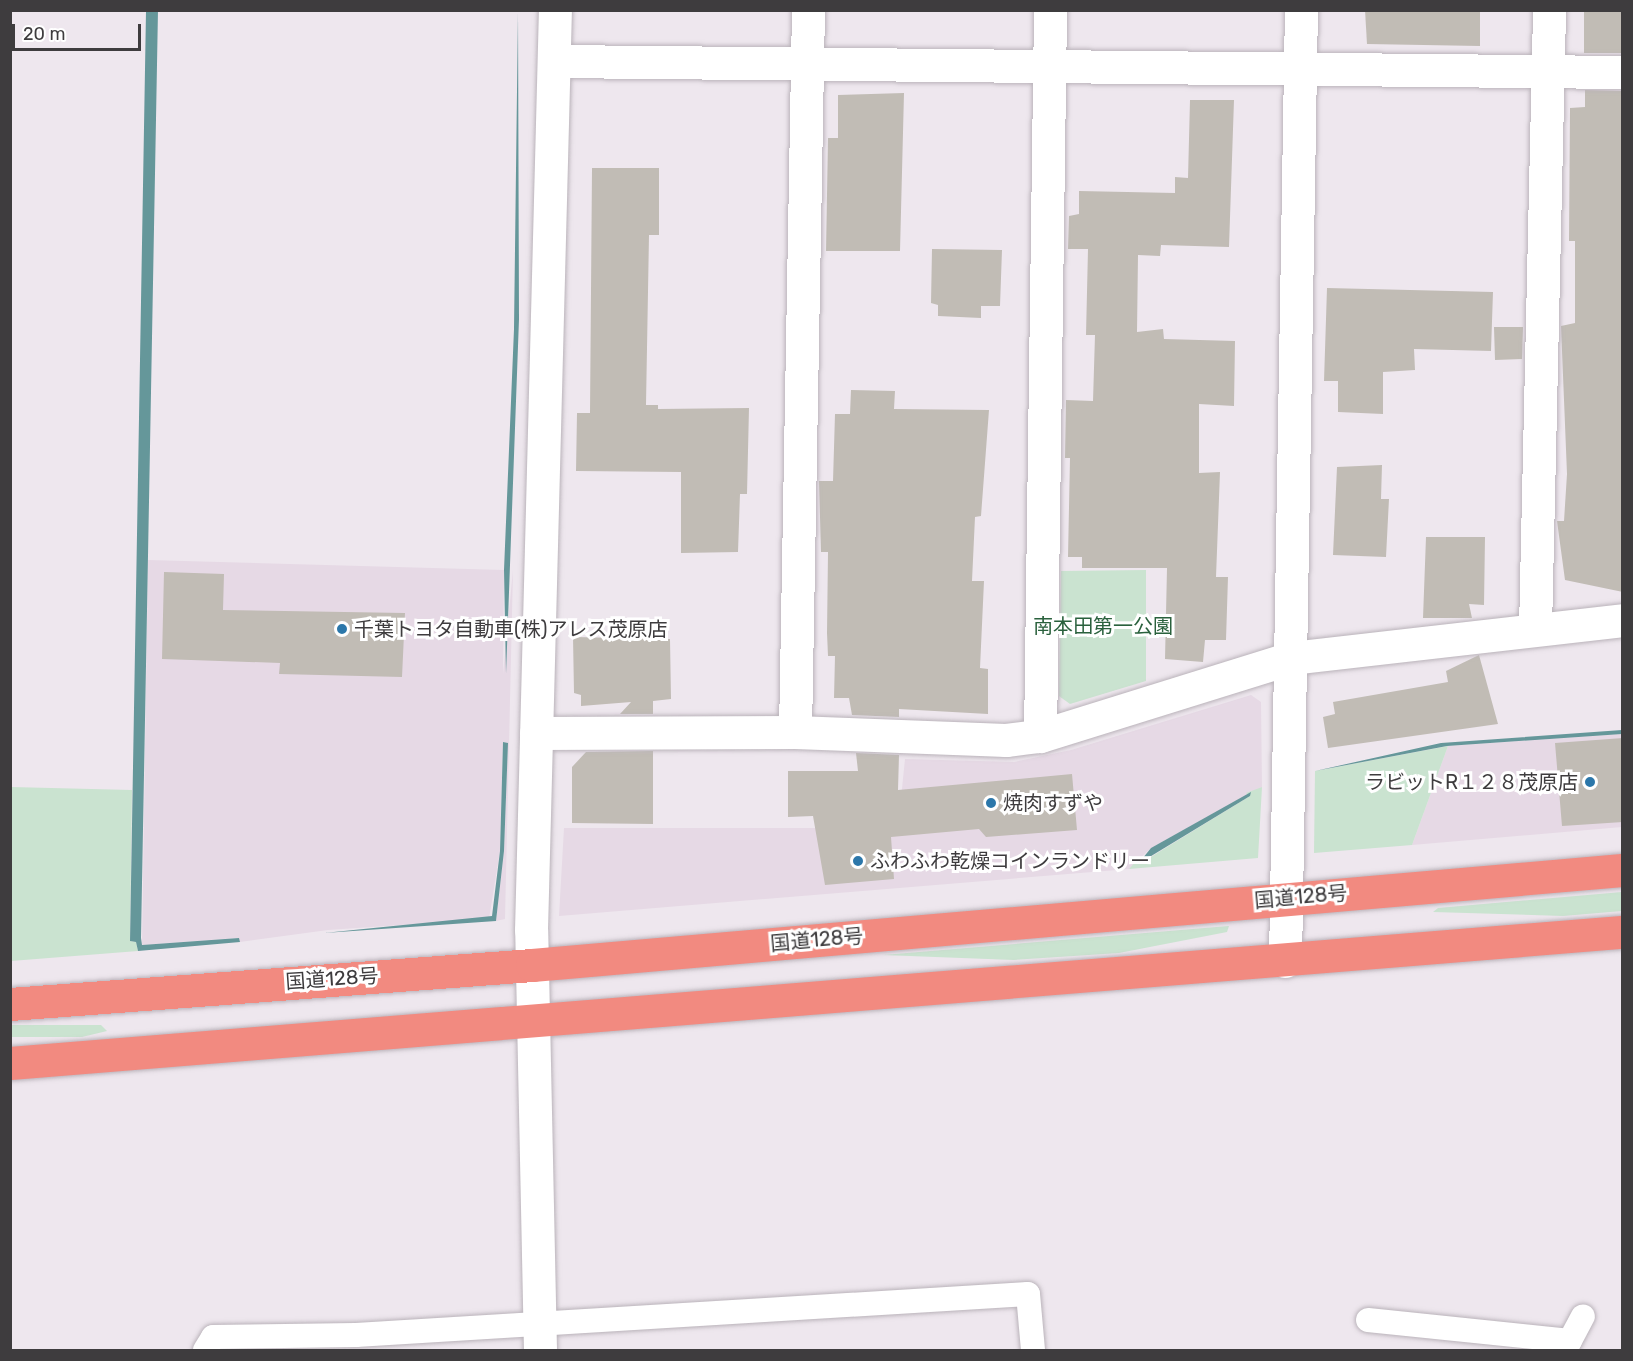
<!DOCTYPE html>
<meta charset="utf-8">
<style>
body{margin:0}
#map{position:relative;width:1633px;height:1361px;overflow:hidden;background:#eee7ee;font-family:Rubik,"Noto Sans JP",sans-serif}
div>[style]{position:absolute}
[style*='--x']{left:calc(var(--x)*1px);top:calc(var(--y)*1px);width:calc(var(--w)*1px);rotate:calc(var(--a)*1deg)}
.built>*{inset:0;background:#e6d9e5}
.green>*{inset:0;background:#cae3d0}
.water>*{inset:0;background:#65979a}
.building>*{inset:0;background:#c1bcb5}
.roads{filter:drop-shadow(0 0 2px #bab3ba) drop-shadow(0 0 2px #bab3ba)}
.service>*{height:24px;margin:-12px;padding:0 12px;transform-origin:12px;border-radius:12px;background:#fff}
.minor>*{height:33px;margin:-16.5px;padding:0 16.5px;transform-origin:16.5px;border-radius:16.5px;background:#fff}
.tertiary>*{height:33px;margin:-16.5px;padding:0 16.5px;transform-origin:16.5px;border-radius:16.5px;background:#fff}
.trunk>*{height:33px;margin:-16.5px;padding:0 16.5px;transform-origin:16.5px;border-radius:16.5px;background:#f28a80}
.dots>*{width:16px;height:16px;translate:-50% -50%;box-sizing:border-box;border:3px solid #fff;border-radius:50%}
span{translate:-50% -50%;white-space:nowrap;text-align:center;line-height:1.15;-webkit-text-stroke:6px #fff;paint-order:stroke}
.park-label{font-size:20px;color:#2a613d}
.poi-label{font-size:20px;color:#3e3c3e}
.left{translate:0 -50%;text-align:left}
.right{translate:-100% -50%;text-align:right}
.street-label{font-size:20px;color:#3e3c3e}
.frame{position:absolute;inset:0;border:12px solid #3e3c3e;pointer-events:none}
.scale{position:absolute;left:12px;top:24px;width:129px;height:27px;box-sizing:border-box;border:3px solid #3e3c3e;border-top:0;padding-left:8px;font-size:18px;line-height:21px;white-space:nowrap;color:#3e3c3e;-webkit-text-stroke:4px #fff;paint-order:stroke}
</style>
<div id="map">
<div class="built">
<i style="clip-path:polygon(148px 560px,504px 570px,503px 674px,513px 570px,505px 919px,496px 921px,504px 851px,508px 743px,503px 742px,500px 851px,489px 919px,328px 930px,240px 942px,238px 938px,142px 945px)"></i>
<i style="clip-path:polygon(1251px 695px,1261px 702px,1262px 787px,1151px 848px,1129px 869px,559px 916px,564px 828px,898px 828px,905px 759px,1014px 762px,1071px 750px)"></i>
<i style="clip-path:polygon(1622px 734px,1622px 827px,1412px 845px,1448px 746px)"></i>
</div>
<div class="green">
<i style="clip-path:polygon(1146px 570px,1146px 681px,1070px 704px,1059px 696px,1061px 571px)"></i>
<i style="clip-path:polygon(1448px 746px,1412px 845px,1314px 853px,1315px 771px)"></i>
<i style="clip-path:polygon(11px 787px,132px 790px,130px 941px,136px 942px,138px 951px,11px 961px)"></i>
<i style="clip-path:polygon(1262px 787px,1258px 858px,1129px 869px,1137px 860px,1141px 863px,1250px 796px,1246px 793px)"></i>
<i style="clip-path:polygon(1622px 892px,1622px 911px,1563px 916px,1433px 912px,1438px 908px)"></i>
<i style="clip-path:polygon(1229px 926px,1227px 932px,1119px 953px,1014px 960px,883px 955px)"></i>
<i style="clip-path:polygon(10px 1025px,101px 1025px,107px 1031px,82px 1037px,11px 1037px)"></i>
</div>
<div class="water">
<i style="clip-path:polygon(158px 10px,141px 938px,142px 945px,239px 938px,240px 942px,138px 951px,136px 942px,130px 941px,146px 11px)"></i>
<i style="clip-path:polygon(518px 11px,519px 319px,506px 674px,504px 570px,514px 329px)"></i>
<i style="clip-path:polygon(1622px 730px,1622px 734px,1447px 746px,1315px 771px,1441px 743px)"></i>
<i style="clip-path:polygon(503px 742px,508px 743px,504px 851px,496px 921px,324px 933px,492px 916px,500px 851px)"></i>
<i style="clip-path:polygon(1251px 792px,1250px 796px,1138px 864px,1151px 848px)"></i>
</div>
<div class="building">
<i style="clip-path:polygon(1365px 10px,1480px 10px,1480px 46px,1367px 44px)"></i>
<i style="clip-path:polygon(1584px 10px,1623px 10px,1623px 53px,1584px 53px)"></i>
<i style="clip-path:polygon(1585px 90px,1623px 91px,1623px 592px,1565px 580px,1557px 521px,1564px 521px,1567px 474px,1561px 326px,1575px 323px,1575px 241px,1569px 241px,1570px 108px,1585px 107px)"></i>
<i style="clip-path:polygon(904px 93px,900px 251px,826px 251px,828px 138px,838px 138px,838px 95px)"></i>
<i style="clip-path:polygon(1190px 100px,1234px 100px,1229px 247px,1161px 245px,1160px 256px,1138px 255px,1137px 332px,1163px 329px,1164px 339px,1235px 341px,1234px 406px,1199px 404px,1199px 473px,1220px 472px,1216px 577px,1228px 577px,1226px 640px,1205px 640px,1203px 662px,1165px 659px,1167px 568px,1082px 568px,1082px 557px,1068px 557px,1070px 458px,1065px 458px,1066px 400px,1093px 401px,1095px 335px,1086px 335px,1088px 249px,1068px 249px,1069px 216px,1079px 214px,1079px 191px,1175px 193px,1175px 177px,1188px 178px)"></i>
<i style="clip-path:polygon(592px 168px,659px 168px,659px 235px,649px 235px,646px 405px,658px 405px,658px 409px,749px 408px,747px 494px,740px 494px,738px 552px,681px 553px,681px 472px,576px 471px,577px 413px,590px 413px)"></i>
<i style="clip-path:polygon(932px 249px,1002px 250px,1000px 306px,981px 306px,981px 318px,938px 316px,938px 305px,931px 303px)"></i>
<i style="clip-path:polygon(1327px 288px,1493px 292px,1491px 351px,1414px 349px,1415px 370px,1383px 372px,1383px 414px,1338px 412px,1338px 381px,1324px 381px)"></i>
<i style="clip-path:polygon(1494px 327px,1523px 327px,1522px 359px,1495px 360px)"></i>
<i style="clip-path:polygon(851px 390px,895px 391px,894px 409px,989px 410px,981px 516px,975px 517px,972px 581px,984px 581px,980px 668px,988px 669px,988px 714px,899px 709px,899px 717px,852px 715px,849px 698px,834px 698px,835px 656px,828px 656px,827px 633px,828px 552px,821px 552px,819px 481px,833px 481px,835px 414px,850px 414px)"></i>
<i style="clip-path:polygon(1382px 465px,1381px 499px,1389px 499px,1386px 557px,1333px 555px,1337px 467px)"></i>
<i style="clip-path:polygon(1426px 537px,1485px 537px,1484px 605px,1469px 604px,1472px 618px,1423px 618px)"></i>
<i style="clip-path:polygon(164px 572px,224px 574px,223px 610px,405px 613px,402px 677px,279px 674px,280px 663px,162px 659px)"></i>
<i style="clip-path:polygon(573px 637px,670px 639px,671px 699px,653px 701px,653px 714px,620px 714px,631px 702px,581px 706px,581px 695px,574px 693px)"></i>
<i style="clip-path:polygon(1479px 655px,1498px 724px,1328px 748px,1323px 717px,1335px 714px,1333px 702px,1448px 682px,1446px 671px)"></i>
<i style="clip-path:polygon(1623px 738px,1623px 822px,1562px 826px,1555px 743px)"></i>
<i style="clip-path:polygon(653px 751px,653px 824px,572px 823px,572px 767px,586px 752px)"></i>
<i style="clip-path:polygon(856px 753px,899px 755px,898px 790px,1072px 774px,1077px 830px,986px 837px,979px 829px,891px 837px,894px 879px,825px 885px,813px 816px,788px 817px,788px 771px,858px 771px)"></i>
</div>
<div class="roads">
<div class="service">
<i style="--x:1368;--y:1320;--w:203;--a:5.9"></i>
<i style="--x:205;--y:1350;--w:15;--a:-58"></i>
<i style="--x:213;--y:1337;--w:143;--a:-0.8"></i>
<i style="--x:356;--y:1335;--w:673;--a:-3.49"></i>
<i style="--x:1028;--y:1294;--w:56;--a:84.9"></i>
<i style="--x:1565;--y:1350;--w:38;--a:-62"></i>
</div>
<div class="minor">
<i style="--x:555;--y:61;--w:1067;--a:0.59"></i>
<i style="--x:1535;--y:629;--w:619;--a:-88.7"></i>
<i style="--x:795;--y:732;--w:722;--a:-88.97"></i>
<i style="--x:536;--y:733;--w:259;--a:-0.2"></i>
<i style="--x:795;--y:732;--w:211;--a:2.2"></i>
<i style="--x:1006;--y:740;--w:34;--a:-7"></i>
<i style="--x:1040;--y:736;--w:263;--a:-17.3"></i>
<i style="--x:1291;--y:658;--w:333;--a:-6.5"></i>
<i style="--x:1040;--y:736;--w:726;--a:-89.21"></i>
</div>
<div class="tertiary">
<i style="--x:1285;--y:961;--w:951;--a:-89.04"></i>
<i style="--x:540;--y:1350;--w:420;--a:-91.2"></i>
<i style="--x:531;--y:930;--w:920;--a:-88.51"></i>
</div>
<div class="trunk">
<i style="--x:10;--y:1004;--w:523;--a:-4.27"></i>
<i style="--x:532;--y:965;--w:1094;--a:-4.98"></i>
<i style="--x:10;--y:1063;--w:1617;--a:-4.65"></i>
</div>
</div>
<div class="dots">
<i style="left:342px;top:629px;background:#2c77aa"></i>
<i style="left:1590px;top:782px;background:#2c77aa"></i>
<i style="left:991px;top:803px;background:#2c77aa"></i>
<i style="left:858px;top:861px;background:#2c77aa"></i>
</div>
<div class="park-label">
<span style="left:1103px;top:626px">南本田第一公園</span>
</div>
<div class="poi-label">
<span class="left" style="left:354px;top:629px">千葉トヨタ自動車(株)アレス茂原店</span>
<span class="right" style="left:1578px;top:782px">ラビットR１２８茂原店</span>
<span class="left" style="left:1003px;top:803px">焼肉すずや</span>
<span class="left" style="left:870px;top:861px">ふわふわ乾燥コインランドリー</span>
</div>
<div class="street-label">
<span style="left:1301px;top:897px;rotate:-5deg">国道128号</span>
<span style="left:817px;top:940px;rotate:-5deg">国道128号</span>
<span style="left:332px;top:979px;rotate:-4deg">国道128号</span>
</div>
<div class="frame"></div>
<div class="scale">20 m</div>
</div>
